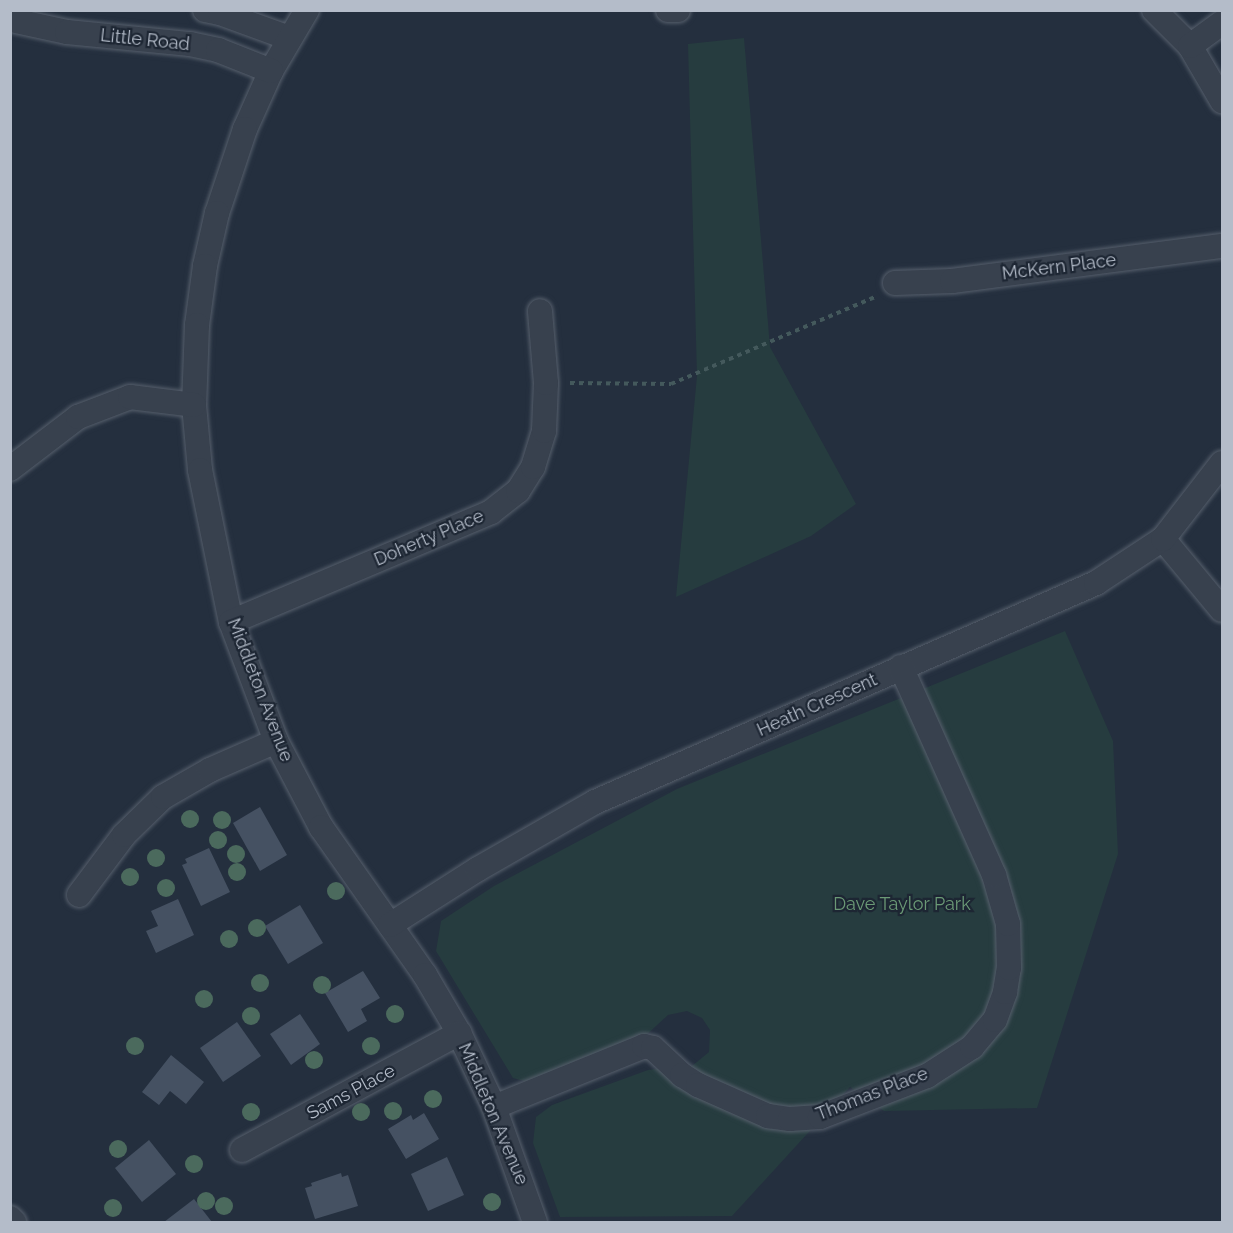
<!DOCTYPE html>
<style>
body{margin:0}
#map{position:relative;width:1233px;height:1233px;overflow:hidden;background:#242f3e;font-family:Raleway,sans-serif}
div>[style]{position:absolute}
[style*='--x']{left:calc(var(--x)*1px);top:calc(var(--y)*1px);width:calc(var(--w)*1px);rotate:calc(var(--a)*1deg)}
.green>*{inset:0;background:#263c3f}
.building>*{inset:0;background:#455162}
.path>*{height:4px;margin-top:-2px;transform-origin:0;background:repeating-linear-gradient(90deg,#44595c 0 4.5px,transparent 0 9px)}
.roads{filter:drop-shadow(0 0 2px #565f6c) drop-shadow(0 0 2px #565f6c)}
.street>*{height:24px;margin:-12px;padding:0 12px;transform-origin:12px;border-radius:12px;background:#38414e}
.trees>*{width:18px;height:18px;margin:-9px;border-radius:50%;background:#4b6a5d}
span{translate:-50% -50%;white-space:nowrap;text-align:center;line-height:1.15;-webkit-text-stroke:4.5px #1d2633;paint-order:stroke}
.street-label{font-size:18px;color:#b4bcc9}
.park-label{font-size:18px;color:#6b9a76}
.frame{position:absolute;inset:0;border:12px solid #b4bcc9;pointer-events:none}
</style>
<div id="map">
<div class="green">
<i style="clip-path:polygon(744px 38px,770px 347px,856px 504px,811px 536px,676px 597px,697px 376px,688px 44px)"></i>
<i style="clip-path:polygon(1065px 631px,1113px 741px,1118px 854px,1037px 1108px,884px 1111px,850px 1087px,732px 1216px,560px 1217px,533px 1143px,536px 1117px,552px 1105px,648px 1070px,664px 1068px,681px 1070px,692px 1066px,709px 1052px,710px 1030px,702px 1018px,687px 1011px,668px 1015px,643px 1038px,539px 1085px,513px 1078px,436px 951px,441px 921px,494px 886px,677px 789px)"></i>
</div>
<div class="building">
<i style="clip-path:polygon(260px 807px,287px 855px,260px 871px,233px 823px)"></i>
<i style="clip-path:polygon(209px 848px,230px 892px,201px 906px,182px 865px,187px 863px,185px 859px)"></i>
<i style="clip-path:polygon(178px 899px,194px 935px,156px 953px,146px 931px,158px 926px,151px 911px)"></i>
<i style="clip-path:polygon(300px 905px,323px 943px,288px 964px,265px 926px)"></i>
<i style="clip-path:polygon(363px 971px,380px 998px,361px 1009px,367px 1021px,348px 1032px,325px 993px)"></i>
<i style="clip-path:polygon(300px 1014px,320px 1044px,291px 1065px,270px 1034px)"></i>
<i style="clip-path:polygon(237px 1022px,261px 1056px,223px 1082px,200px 1048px)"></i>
<i style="clip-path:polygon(171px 1055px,204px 1082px,186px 1104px,170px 1091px,159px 1105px,142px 1092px)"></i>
<i style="clip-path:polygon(424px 1113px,439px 1139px,406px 1159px,388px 1129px,411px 1115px,413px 1120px)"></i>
<i style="clip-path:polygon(149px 1140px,176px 1174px,142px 1202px,115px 1168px)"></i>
<i style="clip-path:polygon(447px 1157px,464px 1195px,428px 1211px,411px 1174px)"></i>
<i style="clip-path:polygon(341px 1173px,342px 1177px,348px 1175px,358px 1206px,315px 1219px,305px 1188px,312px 1186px,311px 1183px)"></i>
<i style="clip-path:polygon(194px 1199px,212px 1222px,164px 1222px)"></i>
</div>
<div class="path">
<i style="--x:570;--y:383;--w:101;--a:0.6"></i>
<i style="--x:671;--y:384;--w:224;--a:-23.1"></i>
</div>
<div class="roads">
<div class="street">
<i style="--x:205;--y:10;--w:15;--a:11"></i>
<i style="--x:220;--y:13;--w:73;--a:19.9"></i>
<i style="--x:307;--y:10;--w:71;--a:120.5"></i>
<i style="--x:271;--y:71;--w:64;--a:114.1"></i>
<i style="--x:245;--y:129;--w:89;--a:108.4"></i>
<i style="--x:217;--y:213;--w:54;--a:102.8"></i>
<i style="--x:205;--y:266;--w:60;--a:97.7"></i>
<i style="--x:197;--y:325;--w:80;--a:92.1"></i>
<i style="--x:194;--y:405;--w:65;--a:84.7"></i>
<i style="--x:200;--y:470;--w:155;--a:78.5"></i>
<i style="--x:231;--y:622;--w:127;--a:69.3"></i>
<i style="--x:276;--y:741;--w:97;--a:62.4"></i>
<i style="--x:321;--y:827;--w:181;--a:54.9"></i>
<i style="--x:425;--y:975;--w:67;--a:59.6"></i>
<i style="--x:459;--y:1033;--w:82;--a:64.7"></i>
<i style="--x:494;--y:1107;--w:122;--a:70.4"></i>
<i style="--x:668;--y:10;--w:10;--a:0"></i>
<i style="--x:1154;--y:10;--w:51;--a:45"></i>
<i style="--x:1190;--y:46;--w:64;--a:59.8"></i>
<i style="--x:16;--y:21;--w:52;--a:12.2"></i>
<i style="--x:67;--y:32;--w:124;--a:5.6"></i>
<i style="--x:190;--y:44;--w:29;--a:12"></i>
<i style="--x:218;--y:50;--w:57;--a:21.6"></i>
<i style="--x:1190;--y:46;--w:39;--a:-36"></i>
<i style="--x:895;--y:283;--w:57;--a:-2"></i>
<i style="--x:952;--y:281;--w:272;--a:-7.4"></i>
<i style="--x:10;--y:469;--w:86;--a:-37.4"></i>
<i style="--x:78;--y:417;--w:56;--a:-21"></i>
<i style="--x:130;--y:397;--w:64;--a:7.1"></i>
<i style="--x:1163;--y:539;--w:92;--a:50.3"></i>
<i style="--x:231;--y:622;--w:282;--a:-22.9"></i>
<i style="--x:491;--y:512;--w:34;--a:-38"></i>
<i style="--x:518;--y:491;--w:28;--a:-58"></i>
<i style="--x:533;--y:467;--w:38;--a:-73"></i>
<i style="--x:544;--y:431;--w:48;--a:-87.6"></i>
<i style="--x:546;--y:383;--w:72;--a:-94.8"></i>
<i style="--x:79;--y:895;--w:75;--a:-53.1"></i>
<i style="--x:124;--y:835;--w:54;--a:-44.3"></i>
<i style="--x:163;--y:797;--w:54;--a:-29.9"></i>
<i style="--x:210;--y:770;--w:72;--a:-23.7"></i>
<i style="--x:390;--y:925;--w:104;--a:-32.5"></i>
<i style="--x:478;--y:869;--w:135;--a:-29.8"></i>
<i style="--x:595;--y:802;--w:547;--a:-23.61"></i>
<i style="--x:1096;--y:583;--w:80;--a:-33.3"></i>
<i style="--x:1163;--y:539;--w:96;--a:-52.2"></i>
<i style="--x:494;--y:1107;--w:162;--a:-22.1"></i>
<i style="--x:644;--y:1046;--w:9;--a:13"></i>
<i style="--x:653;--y:1048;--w:40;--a:43"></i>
<i style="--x:682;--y:1075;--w:19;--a:32"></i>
<i style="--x:698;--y:1085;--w:77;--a:23.9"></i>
<i style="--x:768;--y:1116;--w:22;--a:8"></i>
<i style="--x:790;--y:1119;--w:30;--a:-4"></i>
<i style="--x:820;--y:1117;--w:115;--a:-21"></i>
<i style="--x:927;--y:1076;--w:54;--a:-32.8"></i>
<i style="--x:972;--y:1047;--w:35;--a:-50"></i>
<i style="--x:995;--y:1020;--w:30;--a:-70"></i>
<i style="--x:1005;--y:992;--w:24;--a:-81"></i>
<i style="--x:1009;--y:968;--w:44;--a:-91.3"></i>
<i style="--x:1008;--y:924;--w:51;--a:-105.9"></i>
<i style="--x:994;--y:875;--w:228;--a:-114.1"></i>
<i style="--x:242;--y:1150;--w:247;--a:-28.3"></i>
<i style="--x:10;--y:1218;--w:6;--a:45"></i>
</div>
</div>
<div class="trees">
<i style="left:190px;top:819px"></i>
<i style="left:222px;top:820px"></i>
<i style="left:218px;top:840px"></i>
<i style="left:236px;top:854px"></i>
<i style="left:156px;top:858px"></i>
<i style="left:237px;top:872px"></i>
<i style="left:130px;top:877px"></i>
<i style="left:166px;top:888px"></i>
<i style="left:336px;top:891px"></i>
<i style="left:257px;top:928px"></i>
<i style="left:229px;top:939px"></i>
<i style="left:260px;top:983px"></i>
<i style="left:322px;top:985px"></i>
<i style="left:204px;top:999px"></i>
<i style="left:395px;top:1014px"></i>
<i style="left:251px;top:1016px"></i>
<i style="left:135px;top:1046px"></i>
<i style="left:371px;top:1046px"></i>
<i style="left:314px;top:1060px"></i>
<i style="left:433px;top:1099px"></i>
<i style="left:393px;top:1111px"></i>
<i style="left:251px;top:1112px"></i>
<i style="left:361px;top:1112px"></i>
<i style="left:118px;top:1149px"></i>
<i style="left:194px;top:1164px"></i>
<i style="left:206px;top:1201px"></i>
<i style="left:492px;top:1202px"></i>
<i style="left:224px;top:1206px"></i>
<i style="left:113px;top:1208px"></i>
</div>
<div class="street-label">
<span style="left:145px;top:40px;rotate:6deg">Little Road</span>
<span style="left:1059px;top:267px;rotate:-7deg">McKern Place</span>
<span style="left:429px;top:538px;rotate:-23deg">Doherty Place</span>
<span style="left:260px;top:690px;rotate:69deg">Middleton Avenue</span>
<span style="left:817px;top:705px;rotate:-24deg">Heath Crescent</span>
<span style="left:351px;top:1092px;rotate:-28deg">Sams Place</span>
<span style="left:872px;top:1094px;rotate:-21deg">Thomas Place</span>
<span style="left:493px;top:1114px;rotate:67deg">Middleton Avenue</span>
</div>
<div class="park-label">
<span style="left:902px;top:904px">Dave Taylor Park</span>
</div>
<div class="frame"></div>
</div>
